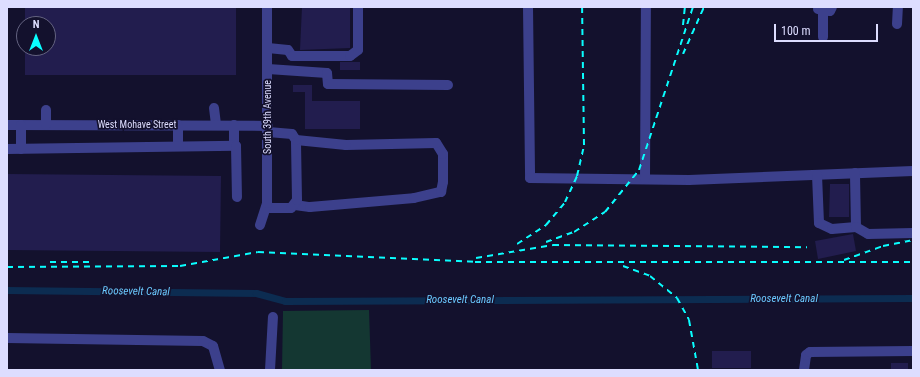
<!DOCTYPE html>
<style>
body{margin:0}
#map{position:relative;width:920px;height:377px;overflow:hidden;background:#13112d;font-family:"Roboto Condensed",sans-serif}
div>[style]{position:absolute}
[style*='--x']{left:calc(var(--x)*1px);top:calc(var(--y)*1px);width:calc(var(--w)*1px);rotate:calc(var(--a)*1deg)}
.green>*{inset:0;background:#143732}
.canal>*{height:7px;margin:-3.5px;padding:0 3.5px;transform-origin:3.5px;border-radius:3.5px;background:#0c2c51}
.building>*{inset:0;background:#221d4e}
.minor>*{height:10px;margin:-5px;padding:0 5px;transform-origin:5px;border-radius:5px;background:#3c408c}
.rail>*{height:2px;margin-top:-1px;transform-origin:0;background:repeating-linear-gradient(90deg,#09feff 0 6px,transparent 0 11px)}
span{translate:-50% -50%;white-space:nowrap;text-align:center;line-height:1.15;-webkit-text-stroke:3.5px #13112d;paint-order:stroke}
.street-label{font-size:10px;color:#ddf}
.water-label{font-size:11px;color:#6bc9ff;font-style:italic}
.frame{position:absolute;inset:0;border:8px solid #ddf;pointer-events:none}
.north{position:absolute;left:16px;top:16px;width:40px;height:40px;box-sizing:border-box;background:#13112d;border:1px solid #646381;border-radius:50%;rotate:0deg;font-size:11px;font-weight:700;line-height:16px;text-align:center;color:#ddf}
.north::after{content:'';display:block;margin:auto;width:14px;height:18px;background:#09feff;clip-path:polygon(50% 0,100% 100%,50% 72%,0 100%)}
.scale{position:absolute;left:774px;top:24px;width:104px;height:18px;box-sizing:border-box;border:2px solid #ddf;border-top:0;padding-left:5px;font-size:12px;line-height:14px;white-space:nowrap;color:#ddf;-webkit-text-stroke:3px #13112d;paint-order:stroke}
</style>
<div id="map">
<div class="green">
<i style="clip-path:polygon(369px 310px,371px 370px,282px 370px,283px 311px)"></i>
</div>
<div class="canal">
<i style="--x:7;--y:290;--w:249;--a:0.7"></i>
<i style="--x:256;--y:293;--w:30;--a:15"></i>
<i style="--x:285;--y:301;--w:628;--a:-0.27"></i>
</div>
<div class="building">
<i style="clip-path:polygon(25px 7px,236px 7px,236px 75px,25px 75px,25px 48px,48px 48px,48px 24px,25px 24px)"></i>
<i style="clip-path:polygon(302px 7px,350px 7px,350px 48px,300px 50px)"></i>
<i style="clip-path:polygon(340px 62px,360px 62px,360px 70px,340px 70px)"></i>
<i style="clip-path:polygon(293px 85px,312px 85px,312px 101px,360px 101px,360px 129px,305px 129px,305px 92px,293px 92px)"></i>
<i style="clip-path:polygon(7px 174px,221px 176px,220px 252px,7px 250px)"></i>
<i style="clip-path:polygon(830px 184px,849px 184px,849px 217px,829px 217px)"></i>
<i style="clip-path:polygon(853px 234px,856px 251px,818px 259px,815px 241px)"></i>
<i style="clip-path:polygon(712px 351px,751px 351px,751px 368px,712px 368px)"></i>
<i style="clip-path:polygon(891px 363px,908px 363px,908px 370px,891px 370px)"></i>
</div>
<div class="minor">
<i style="--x:528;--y:7;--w:171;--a:89.3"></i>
<i style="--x:530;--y:178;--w:159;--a:0.7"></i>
<i style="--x:689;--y:180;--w:224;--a:-2.3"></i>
<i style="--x:818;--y:9;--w:12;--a:9"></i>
<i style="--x:830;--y:11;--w:4;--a:-63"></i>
<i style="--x:823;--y:11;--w:26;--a:90"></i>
<i style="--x:897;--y:24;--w:17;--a:-87"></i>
<i style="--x:268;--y:48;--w:20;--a:6"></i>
<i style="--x:288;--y:50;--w:7;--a:56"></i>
<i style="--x:292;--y:56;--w:58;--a:0"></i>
<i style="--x:350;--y:56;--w:10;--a:-37"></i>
<i style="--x:358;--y:50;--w:43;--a:-90"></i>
<i style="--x:268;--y:69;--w:59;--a:3.9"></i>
<i style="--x:327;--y:73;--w:11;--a:85"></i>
<i style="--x:328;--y:84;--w:120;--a:0.5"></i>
<i style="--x:214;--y:108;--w:17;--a:83"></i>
<i style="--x:7;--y:125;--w:261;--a:0.2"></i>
<i style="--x:46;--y:125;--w:15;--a:-90"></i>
<i style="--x:178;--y:125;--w:21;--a:90"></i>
<i style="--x:234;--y:125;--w:21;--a:90"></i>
<i style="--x:7;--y:149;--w:229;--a:-0.8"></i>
<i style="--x:236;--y:146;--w:51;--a:88.9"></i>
<i style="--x:21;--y:149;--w:24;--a:-90"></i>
<i style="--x:817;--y:175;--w:48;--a:87.6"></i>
<i style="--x:819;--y:223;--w:14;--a:25"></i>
<i style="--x:832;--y:229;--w:24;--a:-5"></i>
<i style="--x:856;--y:227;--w:54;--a:-91.1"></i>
<i style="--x:645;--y:179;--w:172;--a:-89.7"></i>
<i style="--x:295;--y:205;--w:15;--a:8"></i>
<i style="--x:310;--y:207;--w:104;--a:-4.9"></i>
<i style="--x:414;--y:198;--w:28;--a:-13"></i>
<i style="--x:441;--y:192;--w:10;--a:-79"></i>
<i style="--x:443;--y:182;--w:28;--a:-90"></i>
<i style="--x:443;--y:154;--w:13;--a:-122"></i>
<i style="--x:436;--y:143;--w:90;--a:178.7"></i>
<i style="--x:346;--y:145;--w:50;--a:-174.3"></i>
<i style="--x:266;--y:208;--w:25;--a:0"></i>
<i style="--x:291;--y:208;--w:10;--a:-53"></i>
<i style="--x:297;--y:200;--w:60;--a:-91"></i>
<i style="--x:296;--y:140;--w:7;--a:-124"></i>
<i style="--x:292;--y:134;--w:24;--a:-175"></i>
<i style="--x:260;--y:225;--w:23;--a:-72"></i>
<i style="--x:267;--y:203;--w:196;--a:-90"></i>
<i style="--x:856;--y:227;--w:14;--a:30"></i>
<i style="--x:868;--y:234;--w:45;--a:-1.3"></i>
<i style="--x:7;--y:338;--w:196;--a:0.9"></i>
<i style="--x:203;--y:341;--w:11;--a:27"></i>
<i style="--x:213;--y:346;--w:25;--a:74"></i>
<i style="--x:270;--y:370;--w:53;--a:-86.8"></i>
<i style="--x:804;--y:370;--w:15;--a:-82"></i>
<i style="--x:806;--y:355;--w:5;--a:-37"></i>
<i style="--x:810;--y:352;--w:103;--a:-0.6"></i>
</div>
<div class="rail">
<i style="--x:683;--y:25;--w:18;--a:-84"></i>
<i style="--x:683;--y:54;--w:51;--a:-65.9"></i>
<i style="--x:546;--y:242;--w:30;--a:-20"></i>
<i style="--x:574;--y:232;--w:37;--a:-33"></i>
<i style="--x:605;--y:212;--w:54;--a:-51"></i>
<i style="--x:639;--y:170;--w:172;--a:-71.7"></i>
<i style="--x:517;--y:244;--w:35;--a:-33"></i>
<i style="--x:546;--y:225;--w:30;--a:-50"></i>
<i style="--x:565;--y:202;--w:29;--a:-65"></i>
<i style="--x:577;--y:176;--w:32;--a:-77"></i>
<i style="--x:584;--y:145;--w:138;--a:-90.8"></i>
<i style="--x:476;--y:258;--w:78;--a:-9.6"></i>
<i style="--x:553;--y:245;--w:254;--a:0.5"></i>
<i style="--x:844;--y:260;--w:41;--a:-19.7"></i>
<i style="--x:883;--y:246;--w:31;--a:-11"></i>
<i style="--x:50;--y:262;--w:42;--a:0"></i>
<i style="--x:623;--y:266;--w:29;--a:20"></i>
<i style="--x:650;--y:276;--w:35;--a:39"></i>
<i style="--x:677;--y:298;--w:25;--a:61"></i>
<i style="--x:689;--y:320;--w:51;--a:79.8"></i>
<i style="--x:7;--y:267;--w:173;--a:-0.3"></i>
<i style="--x:180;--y:266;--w:79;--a:-10.2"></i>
<i style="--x:258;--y:252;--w:217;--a:2.6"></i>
<i style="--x:475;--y:262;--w:438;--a:0"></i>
</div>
<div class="street-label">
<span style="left:268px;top:117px;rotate:-90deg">South 39th Avenue</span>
<span style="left:137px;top:125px">West Mohave Street</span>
</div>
<div class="water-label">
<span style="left:136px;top:292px;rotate:1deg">Roosevelt Canal</span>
<span style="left:784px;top:299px">Roosevelt Canal</span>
<span style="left:460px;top:300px">Roosevelt Canal</span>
</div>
<div class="frame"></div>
<div class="north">N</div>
<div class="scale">100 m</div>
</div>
